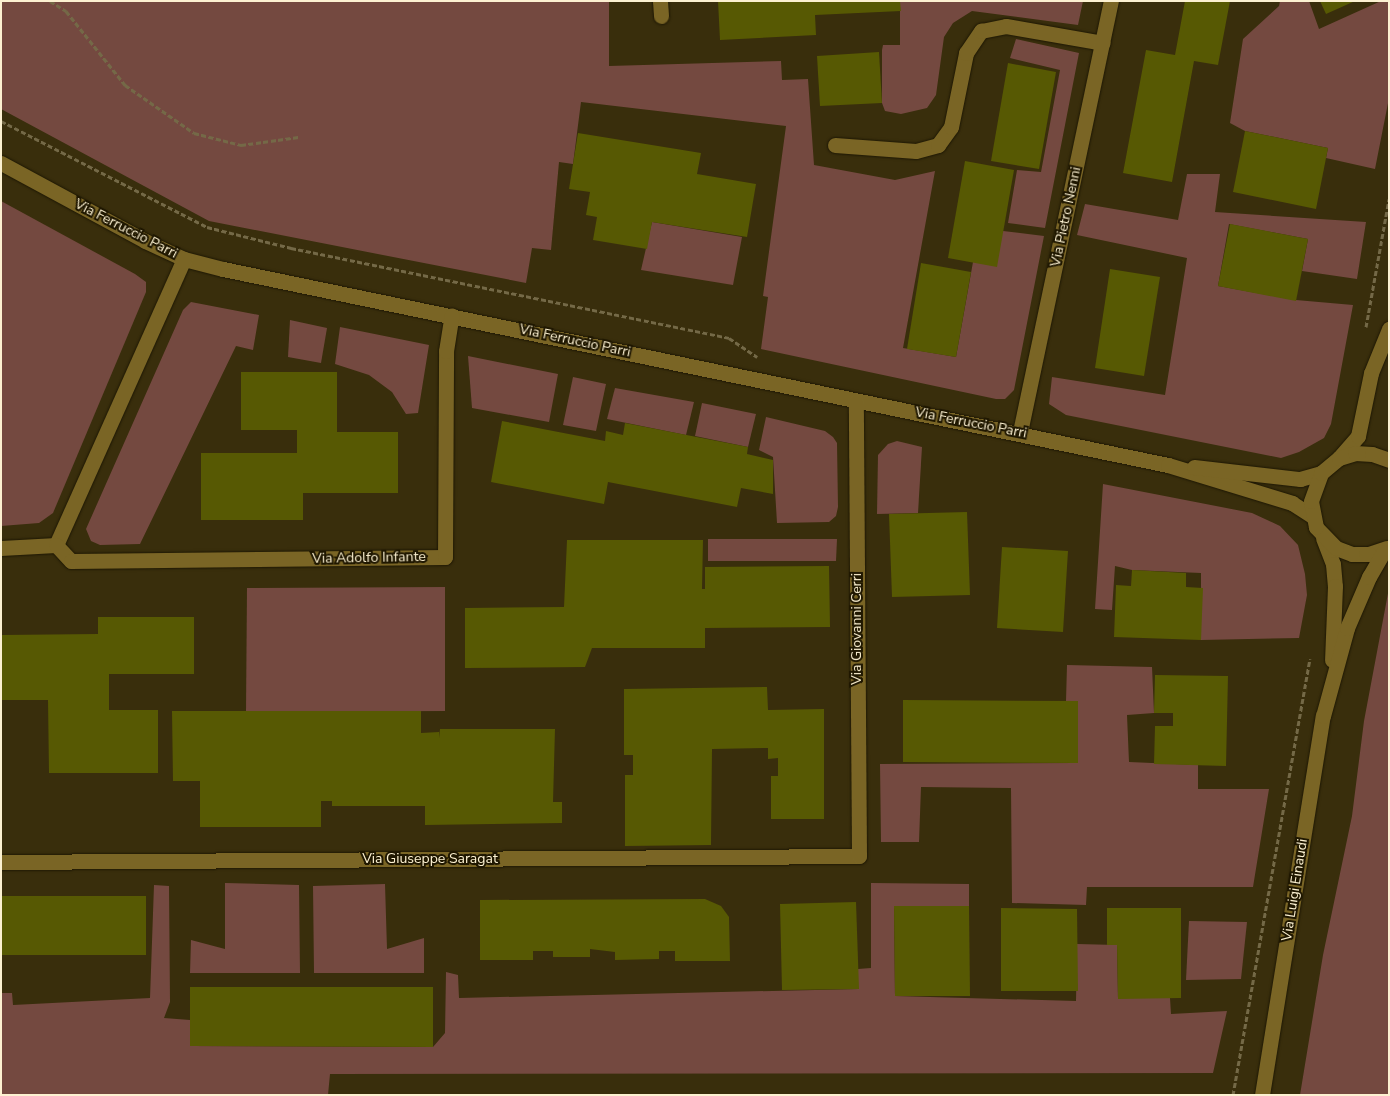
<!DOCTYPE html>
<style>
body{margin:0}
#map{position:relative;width:1390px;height:1096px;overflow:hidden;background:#392e0c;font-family:"Nunito Sans",sans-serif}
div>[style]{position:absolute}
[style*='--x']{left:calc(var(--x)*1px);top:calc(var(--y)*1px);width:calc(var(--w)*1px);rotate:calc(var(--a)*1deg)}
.green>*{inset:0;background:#744940}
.building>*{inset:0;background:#575903}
.path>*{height:3px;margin-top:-1.5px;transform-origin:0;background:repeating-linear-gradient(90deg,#746947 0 5px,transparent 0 7.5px)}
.roads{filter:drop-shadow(0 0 1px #1d1704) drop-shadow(0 0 1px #1d1704)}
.minor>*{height:15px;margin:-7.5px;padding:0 7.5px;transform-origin:7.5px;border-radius:7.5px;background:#7a6525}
span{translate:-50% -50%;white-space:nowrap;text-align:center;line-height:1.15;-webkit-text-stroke:4px #1f1700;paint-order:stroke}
.street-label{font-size:14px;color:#fcf1d1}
.frame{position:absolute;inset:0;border:2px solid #fcf1d1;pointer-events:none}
</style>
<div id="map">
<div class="green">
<i style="clip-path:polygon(1px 1px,609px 1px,609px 66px,781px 61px,782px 80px,808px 79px,814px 165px,895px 180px,935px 171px,903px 348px,956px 357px,973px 262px,1003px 231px,1044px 236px,1014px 390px,1005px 399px,996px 399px,761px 349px,768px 297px,763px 296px,786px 126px,581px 102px,573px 164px,559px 162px,551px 250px,532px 248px,526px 283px,209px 221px,1px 109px)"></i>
<i style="clip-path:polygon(900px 1px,1083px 1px,1078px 25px,972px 11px,953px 23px,944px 37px,936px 95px,927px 108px,901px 114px,885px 111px,882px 103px,882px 50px,883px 45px,900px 45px)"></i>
<i style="clip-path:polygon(1280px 1px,1309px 1px,1319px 29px,1381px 1px,1389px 1px,1389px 98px,1375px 169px,1326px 158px,1328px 148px,1245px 131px,1230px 123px,1243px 39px,1279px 6px)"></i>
<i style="clip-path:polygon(1016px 39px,1079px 53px,1045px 228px,1008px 223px,1017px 170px,1041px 172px,1060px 70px,1010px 58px)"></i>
<i style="clip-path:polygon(1187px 174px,1220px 174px,1215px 212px,1366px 222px,1357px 279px,1302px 271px,1308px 239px,1229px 224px,1218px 286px,1296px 300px,1353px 305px,1331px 424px,1324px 438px,1299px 452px,1281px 458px,1066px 415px,1049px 404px,1052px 377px,1165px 395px,1187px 258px,1077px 235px,1085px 204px,1178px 220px)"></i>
<i style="clip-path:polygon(1px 201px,135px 274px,146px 282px,146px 292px,53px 513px,39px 523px,1px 526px)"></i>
<i style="clip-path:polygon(652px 222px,742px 237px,733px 285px,641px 270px)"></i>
<i style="clip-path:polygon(191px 302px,259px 315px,253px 350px,236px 346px,140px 544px,100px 545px,91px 541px,86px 529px,183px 310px)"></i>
<i style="clip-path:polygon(290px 320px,327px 328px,321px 363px,288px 357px)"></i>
<i style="clip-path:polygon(340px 327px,429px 345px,418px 413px,406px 414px,392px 392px,369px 375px,335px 364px)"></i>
<i style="clip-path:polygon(468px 356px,558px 374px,549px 422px,472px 408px)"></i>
<i style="clip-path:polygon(573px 377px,606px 384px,596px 431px,563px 425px)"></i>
<i style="clip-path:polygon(615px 388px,694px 402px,686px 435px,607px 419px)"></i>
<i style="clip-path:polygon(702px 403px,756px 414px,748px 447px,695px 436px)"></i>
<i style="clip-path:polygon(766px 417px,825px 431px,833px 437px,837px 443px,838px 507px,836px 516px,829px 522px,777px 523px,773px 457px,759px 450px)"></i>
<i style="clip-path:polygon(897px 441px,922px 447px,918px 513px,877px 514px,878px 455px,888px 444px)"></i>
<i style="clip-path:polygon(1103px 484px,1252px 513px,1280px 526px,1298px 545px,1305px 574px,1307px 595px,1299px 638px,1201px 640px,1201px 573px,1132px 570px,1115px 566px,1112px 610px,1095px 609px)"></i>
<i style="clip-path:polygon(708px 539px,837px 539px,836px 561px,708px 561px)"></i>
<i style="clip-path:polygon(445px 587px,445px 711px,246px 712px,247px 588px)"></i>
<i style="clip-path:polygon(1389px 588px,1389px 1095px,1300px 1095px,1323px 955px,1352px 816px,1364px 721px)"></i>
<i style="clip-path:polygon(1067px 665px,1152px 667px,1154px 713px,1127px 715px,1129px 762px,1198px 765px,1198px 789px,1269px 789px,1253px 887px,1087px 887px,1086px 905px,1012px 903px,1011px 788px,921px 787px,919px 842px,881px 842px,880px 764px,1077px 763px,1078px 701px,1066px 701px)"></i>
<i style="clip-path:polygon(225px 883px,299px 885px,300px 973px,190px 973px,191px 940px,225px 949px)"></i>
<i style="clip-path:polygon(871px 883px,969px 884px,969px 906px,894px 906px,895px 996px,1076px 1001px,1077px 944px,1117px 945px,1118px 998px,1170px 998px,1171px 1014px,1227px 1011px,1213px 1073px,330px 1074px,328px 1095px,1px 1095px,1px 993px,12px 993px,13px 1005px,150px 998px,154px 885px,169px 886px,170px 1002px,164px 1018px,190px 1020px,190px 1046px,433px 1047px,445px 1033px,446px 972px,458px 975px,459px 998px,858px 989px,858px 969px,871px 968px)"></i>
<i style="clip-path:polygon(385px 884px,387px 949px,424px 938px,424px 973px,314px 973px,313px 886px)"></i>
<i style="clip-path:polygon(1189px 921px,1247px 922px,1241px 979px,1186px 980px)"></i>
</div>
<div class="building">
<i style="clip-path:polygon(718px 1px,900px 1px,901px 11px,815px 15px,816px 35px,720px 40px)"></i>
<i style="clip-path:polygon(1185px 1px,1230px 1px,1218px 65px,1194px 61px,1172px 182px,1123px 173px,1146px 50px,1175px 55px)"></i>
<i style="clip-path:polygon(1320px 1px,1355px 1px,1326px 14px)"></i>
<i style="clip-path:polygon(879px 52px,882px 103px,820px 106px,817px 56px)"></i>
<i style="clip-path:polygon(1008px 63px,1056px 72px,1039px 169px,991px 161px)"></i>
<i style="clip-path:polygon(1245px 131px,1328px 148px,1316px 209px,1233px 192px)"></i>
<i style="clip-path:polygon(578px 133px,701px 153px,697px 174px,756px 184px,747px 237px,652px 222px,647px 249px,593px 240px,597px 217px,586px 215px,590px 192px,569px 189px)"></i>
<i style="clip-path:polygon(965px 161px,1014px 170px,997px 267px,948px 258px)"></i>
<i style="clip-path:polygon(1230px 224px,1308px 239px,1296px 301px,1218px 286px)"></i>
<i style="clip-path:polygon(921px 263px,971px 272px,956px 357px,907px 349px)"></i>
<i style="clip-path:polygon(1110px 269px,1160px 277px,1144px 376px,1095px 368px)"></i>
<i style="clip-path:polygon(241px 372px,337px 372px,337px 432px,398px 432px,398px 493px,303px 493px,303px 520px,201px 520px,201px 453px,297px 453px,297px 430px,241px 430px)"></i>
<i style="clip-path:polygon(502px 421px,605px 441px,606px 431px,623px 435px,625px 423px,748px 447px,747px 454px,773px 460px,773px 494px,741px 488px,737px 507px,608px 482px,604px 504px,491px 482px)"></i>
<i style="clip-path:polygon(967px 512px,970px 595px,892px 597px,889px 514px)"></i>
<i style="clip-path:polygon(567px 540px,703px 540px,702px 589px,705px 589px,705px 567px,829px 566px,830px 627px,705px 628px,705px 648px,592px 648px,585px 667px,465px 668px,465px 608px,564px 607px)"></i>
<i style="clip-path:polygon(1002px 547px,1068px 551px,1063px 632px,997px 628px)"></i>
<i style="clip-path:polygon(1132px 570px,1186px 573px,1186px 587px,1203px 588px,1201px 640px,1114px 637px,1116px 585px,1131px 586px)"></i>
<i style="clip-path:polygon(98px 617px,194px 617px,194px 674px,109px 674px,109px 710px,158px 710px,158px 773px,49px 773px,48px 700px,1px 700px,1px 635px,98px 634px)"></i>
<i style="clip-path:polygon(1155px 675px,1228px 676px,1226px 766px,1154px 764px,1155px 726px,1173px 726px,1173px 713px,1154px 713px)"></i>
<i style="clip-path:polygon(767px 687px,768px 710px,824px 709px,824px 819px,771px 819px,771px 776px,778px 776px,778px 758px,768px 759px,768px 748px,712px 749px,711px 845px,625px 846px,625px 775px,633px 775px,633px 755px,624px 755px,624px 689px)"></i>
<i style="clip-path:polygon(903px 700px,1078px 701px,1078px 763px,903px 762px)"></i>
<i style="clip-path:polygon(172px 711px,421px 711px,421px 733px,439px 732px,439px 738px,440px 729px,555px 729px,553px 802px,562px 802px,562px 823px,425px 825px,425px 806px,332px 806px,332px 801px,321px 801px,321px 827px,200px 827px,200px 781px,173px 781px)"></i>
<i style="clip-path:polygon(1px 896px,146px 896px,146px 955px,1px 955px)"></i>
<i style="clip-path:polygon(705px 899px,721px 906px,729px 917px,730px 961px,675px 961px,675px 951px,659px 951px,659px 959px,615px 960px,615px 952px,590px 949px,590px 957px,553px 957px,553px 951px,533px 951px,533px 960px,480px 960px,480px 900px)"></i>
<i style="clip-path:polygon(856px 902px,859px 989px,782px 990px,780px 904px)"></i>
<i style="clip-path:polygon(894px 906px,969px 906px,970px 996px,895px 996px)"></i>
<i style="clip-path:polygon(1001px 908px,1077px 909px,1078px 991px,1001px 991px)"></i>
<i style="clip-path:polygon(1107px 908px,1181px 908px,1181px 998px,1118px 999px,1117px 945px,1107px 945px)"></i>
<i style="clip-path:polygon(190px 987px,433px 987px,433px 1047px,190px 1046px)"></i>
</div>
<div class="path">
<i style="--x:50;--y:1;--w:19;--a:32"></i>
<i style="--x:66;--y:11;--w:95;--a:51.4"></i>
<i style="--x:125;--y:85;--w:84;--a:34.8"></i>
<i style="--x:194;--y:133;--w:49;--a:14.3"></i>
<i style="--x:241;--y:145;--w:58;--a:-8"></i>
<i style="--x:1;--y:121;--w:232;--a:27.2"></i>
<i style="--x:207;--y:227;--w:87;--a:14"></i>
<i style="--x:291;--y:248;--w:447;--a:11.6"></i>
<i style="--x:729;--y:338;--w:34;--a:34"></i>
<i style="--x:1366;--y:327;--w:130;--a:-79.8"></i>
<i style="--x:1233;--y:1095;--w:443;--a:-80"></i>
</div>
<div class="roads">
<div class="minor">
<i style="--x:660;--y:1;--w:15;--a:86"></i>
<i style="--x:835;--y:145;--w:81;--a:4.2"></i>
<i style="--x:916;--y:151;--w:23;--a:-15"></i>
<i style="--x:938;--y:145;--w:22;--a:-54"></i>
<i style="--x:951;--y:127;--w:76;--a:-78.5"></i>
<i style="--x:966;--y:53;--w:27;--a:-56"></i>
<i style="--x:981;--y:31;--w:25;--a:-11"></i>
<i style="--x:1006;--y:26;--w:98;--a:9.9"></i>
<i style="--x:1;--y:163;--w:164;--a:28.4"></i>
<i style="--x:145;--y:241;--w:43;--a:24.8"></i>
<i style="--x:184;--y:259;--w:40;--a:14.4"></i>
<i style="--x:223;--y:269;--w:965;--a:11.72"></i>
<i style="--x:1168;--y:465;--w:130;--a:17"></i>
<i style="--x:1292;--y:503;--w:24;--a:33"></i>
<i style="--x:1020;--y:432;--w:441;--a:-78.1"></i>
<i style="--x:1339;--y:458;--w:29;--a:-49"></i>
<i style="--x:1358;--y:436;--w:64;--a:-78.3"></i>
<i style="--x:1371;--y:373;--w:48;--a:-67.8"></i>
<i style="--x:1194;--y:467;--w:107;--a:6.5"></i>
<i style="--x:1300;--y:479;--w:22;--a:-16"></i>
<i style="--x:1323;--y:538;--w:28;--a:69"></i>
<i style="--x:1333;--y:564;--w:22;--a:85"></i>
<i style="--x:1335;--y:586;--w:74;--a:92.3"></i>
<i style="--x:56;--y:545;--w:313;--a:-65.9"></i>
<i style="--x:1;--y:548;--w:55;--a:-3.1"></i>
<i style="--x:56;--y:545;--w:22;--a:47"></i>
<i style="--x:71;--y:561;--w:374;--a:-0.6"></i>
<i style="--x:445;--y:557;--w:206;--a:-89.7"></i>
<i style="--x:446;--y:351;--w:36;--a:-81"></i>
<i style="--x:1387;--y:548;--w:19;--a:162"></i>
<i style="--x:1369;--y:554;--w:17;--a:180"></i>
<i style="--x:1352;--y:554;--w:17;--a:-159"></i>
<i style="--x:1336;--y:548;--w:29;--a:-134"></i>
<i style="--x:1316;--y:527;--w:26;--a:-101"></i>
<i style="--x:1311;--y:501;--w:30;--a:-70"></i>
<i style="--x:1321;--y:473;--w:23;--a:-40"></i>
<i style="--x:1339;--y:458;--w:17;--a:-17"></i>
<i style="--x:1355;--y:453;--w:17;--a:3"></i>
<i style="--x:1372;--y:454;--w:18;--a:19"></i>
<i style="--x:1;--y:862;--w:858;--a:-0.4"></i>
<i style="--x:859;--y:856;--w:455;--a:-90.4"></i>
<i style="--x:1262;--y:1095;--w:384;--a:-80.9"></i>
<i style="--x:1323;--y:716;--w:91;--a:-74.7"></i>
<i style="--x:1347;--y:628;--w:56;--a:-66.7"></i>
<i style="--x:1369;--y:577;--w:32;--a:-60"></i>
</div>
</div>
<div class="street-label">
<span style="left:1066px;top:217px;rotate:-78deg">Via Pietro Nenni</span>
<span style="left:126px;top:229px;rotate:27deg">Via Ferruccio Parri</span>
<span style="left:575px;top:341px;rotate:12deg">Via Ferruccio Parri</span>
<span style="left:971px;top:423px;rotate:11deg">Via Ferruccio Parri</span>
<span style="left:369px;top:558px;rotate:-1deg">Via Adolfo Infante</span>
<span style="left:857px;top:629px;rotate:-90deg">Via Giovanni Cerri</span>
<span style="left:430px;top:859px">Via Giuseppe Saragat</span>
<span style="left:1295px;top:890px;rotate:-81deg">Via Luigi Einaudi</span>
</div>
<div class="frame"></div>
</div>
